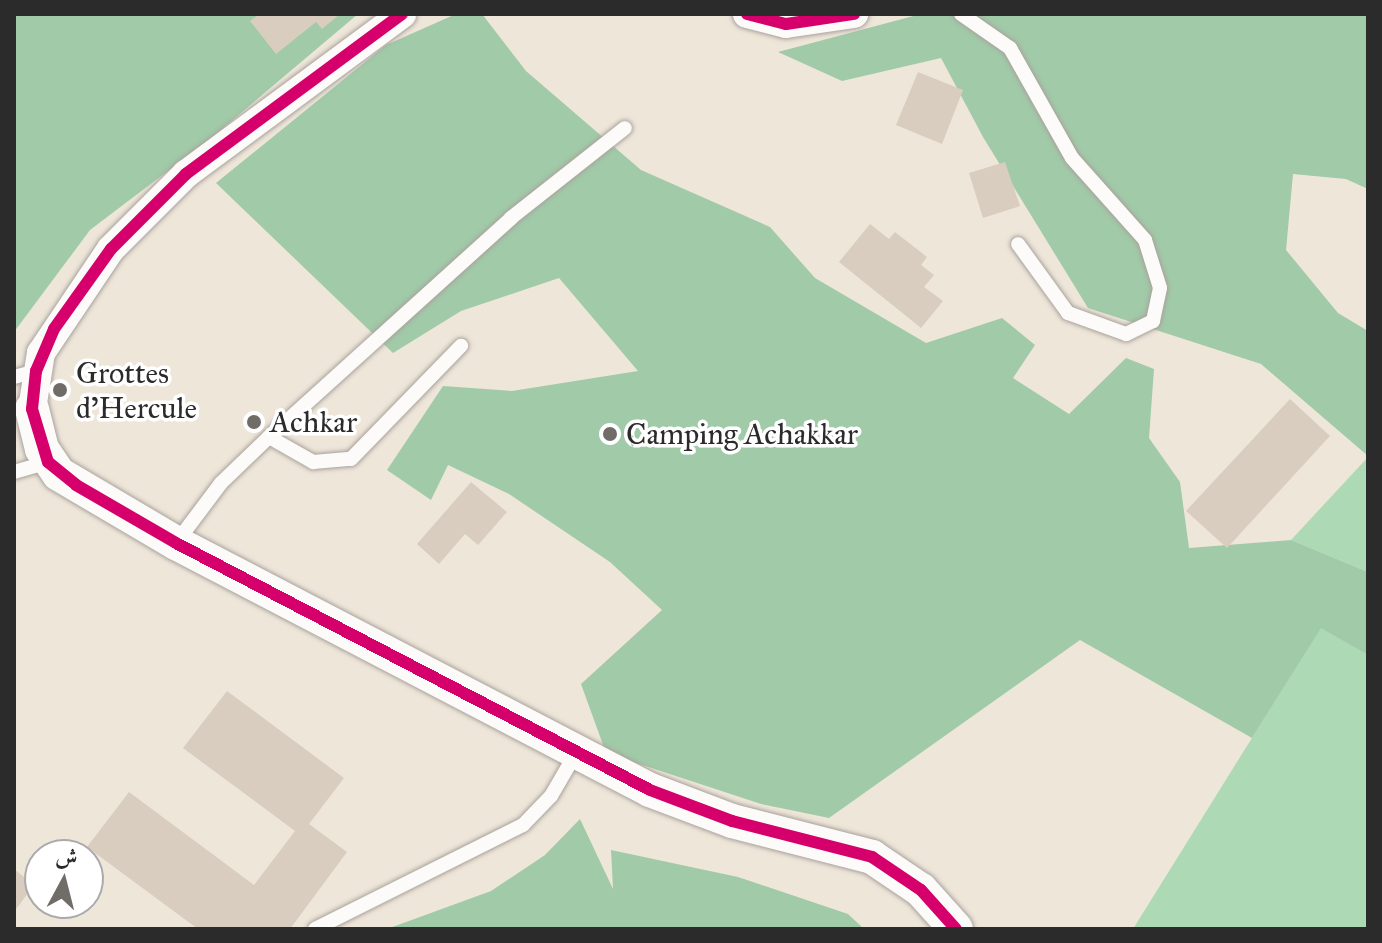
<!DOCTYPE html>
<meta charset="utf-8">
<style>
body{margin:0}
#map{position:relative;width:1382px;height:943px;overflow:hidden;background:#efe6da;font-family:"IM FELL Great Primer",Amiri,serif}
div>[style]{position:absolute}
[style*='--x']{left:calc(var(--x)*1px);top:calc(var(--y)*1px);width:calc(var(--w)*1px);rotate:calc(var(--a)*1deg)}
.green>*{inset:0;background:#addab5}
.forest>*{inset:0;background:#a1caa8}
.building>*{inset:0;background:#d9cdbf}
.roads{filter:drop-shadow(0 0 2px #a8a39c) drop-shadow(0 0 2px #a8a39c)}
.service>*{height:14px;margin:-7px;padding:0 7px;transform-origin:7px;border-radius:7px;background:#fdfbf9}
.minor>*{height:28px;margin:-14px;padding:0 14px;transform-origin:14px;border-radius:14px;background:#fdfbf9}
.tertiary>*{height:34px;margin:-17px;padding:0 17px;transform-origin:17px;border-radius:17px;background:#fdfbf9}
.cycleway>*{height:12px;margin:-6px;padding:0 6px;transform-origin:6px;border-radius:6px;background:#d6006c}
.dots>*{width:22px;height:22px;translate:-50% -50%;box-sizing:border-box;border:4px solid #fff;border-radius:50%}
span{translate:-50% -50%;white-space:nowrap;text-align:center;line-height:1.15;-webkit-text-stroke:7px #fff;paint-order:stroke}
.poi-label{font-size:30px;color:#2b2b2b}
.left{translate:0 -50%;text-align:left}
.frame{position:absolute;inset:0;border:16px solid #2b2b2b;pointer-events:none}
.north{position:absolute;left:24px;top:839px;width:80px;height:80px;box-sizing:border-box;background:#fff;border:2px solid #aaa;border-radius:50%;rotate:7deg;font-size:22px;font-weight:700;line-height:32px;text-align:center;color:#2b2b2b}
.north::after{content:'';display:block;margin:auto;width:28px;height:36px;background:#706c68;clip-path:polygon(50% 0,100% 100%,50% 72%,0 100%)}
</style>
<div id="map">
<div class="green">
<i style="clip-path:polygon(1368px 457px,1368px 572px,1291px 540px)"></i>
<i style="clip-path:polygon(1321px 627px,1368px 655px,1368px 929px,1133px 929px)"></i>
</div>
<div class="forest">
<i style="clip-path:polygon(14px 14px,358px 14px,210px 139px,90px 230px,14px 332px)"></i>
<i style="clip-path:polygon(456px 14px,482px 14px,526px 71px,641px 170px,770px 227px,815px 278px,926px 343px,1002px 318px,1035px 345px,1013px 378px,1069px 414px,1126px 358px,1154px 369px,1149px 438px,1180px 482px,1189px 548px,1291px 540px,1368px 572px,1368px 655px,1321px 628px,1252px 738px,1080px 640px,829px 818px,761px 804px,606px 753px,581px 684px,662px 610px,610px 562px,509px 494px,448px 465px,431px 500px,387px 470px,443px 386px,512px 391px,638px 371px,559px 278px,461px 311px,393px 353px,216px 183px,386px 45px)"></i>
<i style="clip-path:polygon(921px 14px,1368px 14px,1368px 189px,1346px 179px,1293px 174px,1286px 250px,1338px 313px,1368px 331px,1368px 456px,1261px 364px,1088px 308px,983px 137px,941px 58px,842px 81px,778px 52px)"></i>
<i style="clip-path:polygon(580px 819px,613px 889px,611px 850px,738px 877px,848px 914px,864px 929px,387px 929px,491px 891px,545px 855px)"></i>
</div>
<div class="building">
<i style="clip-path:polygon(259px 14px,340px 14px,322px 29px,316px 22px,276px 54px,250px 21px)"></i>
<i style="clip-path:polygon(918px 72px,963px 90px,942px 144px,896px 125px)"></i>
<i style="clip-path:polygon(1005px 162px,1020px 206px,983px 218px,969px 173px)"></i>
<i style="clip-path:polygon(870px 224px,889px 239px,895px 232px,927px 257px,921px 265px,934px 275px,924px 287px,943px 301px,921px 328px,839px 262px)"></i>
<i style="clip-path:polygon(1290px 399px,1330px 436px,1227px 548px,1186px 511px)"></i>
<i style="clip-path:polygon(471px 482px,507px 512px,478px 545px,465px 534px,439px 564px,417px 544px)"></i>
<i style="clip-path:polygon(227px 691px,344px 778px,309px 824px,347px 852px,290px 929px,198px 929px,87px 847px,129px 792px,254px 885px,295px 831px,183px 748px)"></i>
<i style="clip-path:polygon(14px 869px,34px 885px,14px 912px)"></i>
</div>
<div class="roads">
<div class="service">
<i style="--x:961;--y:14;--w:60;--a:34.8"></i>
<i style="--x:1010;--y:48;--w:126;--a:60.6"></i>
<i style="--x:1072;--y:158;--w:110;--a:48.3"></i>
<i style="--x:1145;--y:240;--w:50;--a:72.6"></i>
<i style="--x:1160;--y:288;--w:34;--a:102"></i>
<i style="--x:1153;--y:321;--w:30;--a:154"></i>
<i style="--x:1126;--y:334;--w:62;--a:-160.1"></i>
<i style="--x:1068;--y:313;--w:85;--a:-125.9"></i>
<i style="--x:14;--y:377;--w:23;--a:-15"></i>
<i style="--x:269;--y:437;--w:51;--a:29.6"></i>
<i style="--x:313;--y:462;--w:38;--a:-5"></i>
<i style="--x:351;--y:459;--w:158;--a:-45.8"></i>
<i style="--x:14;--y:472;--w:35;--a:-16"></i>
<i style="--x:176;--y:543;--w:75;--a:-53.1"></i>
<i style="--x:221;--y:483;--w:66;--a:-43.8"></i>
<i style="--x:269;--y:437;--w:326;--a:-42.1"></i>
<i style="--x:511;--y:218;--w:145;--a:-38.3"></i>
<i style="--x:315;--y:929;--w:233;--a:-26.6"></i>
<i style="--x:523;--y:825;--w:40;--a:-46"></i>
<i style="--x:551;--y:796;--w:50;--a:-59.8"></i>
</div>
<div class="minor">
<i style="--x:747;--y:14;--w:40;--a:14.4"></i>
<i style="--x:786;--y:24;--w:69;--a:-8.4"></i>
<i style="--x:32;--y:409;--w:57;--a:-80.9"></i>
<i style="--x:41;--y:353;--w:125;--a:-56.1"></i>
<i style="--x:111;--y:249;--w:106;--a:-45"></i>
<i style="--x:186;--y:174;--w:269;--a:-36.5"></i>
</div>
<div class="tertiary">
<i style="--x:32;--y:409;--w:41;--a:76"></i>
<i style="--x:42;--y:449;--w:30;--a:56"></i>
<i style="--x:59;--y:474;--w:136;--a:30.5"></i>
<i style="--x:176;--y:543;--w:534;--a:27.52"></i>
<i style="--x:650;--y:790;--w:88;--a:20.7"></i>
<i style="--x:732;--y:821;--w:145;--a:14.4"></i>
<i style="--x:872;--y:857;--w:59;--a:34"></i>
<i style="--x:921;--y:890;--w:52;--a:48.1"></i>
</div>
</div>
<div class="cycleway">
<i style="--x:402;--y:14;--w:269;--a:143.5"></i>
<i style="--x:186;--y:174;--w:106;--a:135"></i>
<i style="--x:111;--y:249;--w:98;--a:125.5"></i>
<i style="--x:54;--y:329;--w:46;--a:113.2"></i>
<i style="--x:36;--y:371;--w:38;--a:96"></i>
<i style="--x:32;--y:409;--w:55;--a:73.2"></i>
<i style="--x:48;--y:462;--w:36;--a:39"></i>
<i style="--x:76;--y:485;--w:116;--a:30.1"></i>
<i style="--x:176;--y:543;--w:534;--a:27.52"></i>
<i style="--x:650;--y:790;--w:88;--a:20.7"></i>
<i style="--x:732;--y:821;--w:145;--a:14.4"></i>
<i style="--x:872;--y:857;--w:59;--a:34"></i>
<i style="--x:921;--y:890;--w:52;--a:48.1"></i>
<i style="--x:747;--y:14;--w:40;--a:14.4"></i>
<i style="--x:786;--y:24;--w:69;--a:-8.4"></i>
</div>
<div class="dots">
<i style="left:60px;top:390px;background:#706c68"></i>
<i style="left:254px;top:422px;background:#706c68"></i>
<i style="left:610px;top:434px;background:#706c68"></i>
</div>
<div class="poi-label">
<span class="left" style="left:76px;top:390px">Grottes<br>d'Hercule</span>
<span class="left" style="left:270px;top:422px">Achkar</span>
<span class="left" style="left:626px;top:434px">Camping Achakkar</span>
</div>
<div class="frame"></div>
<div class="north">ش</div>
</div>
